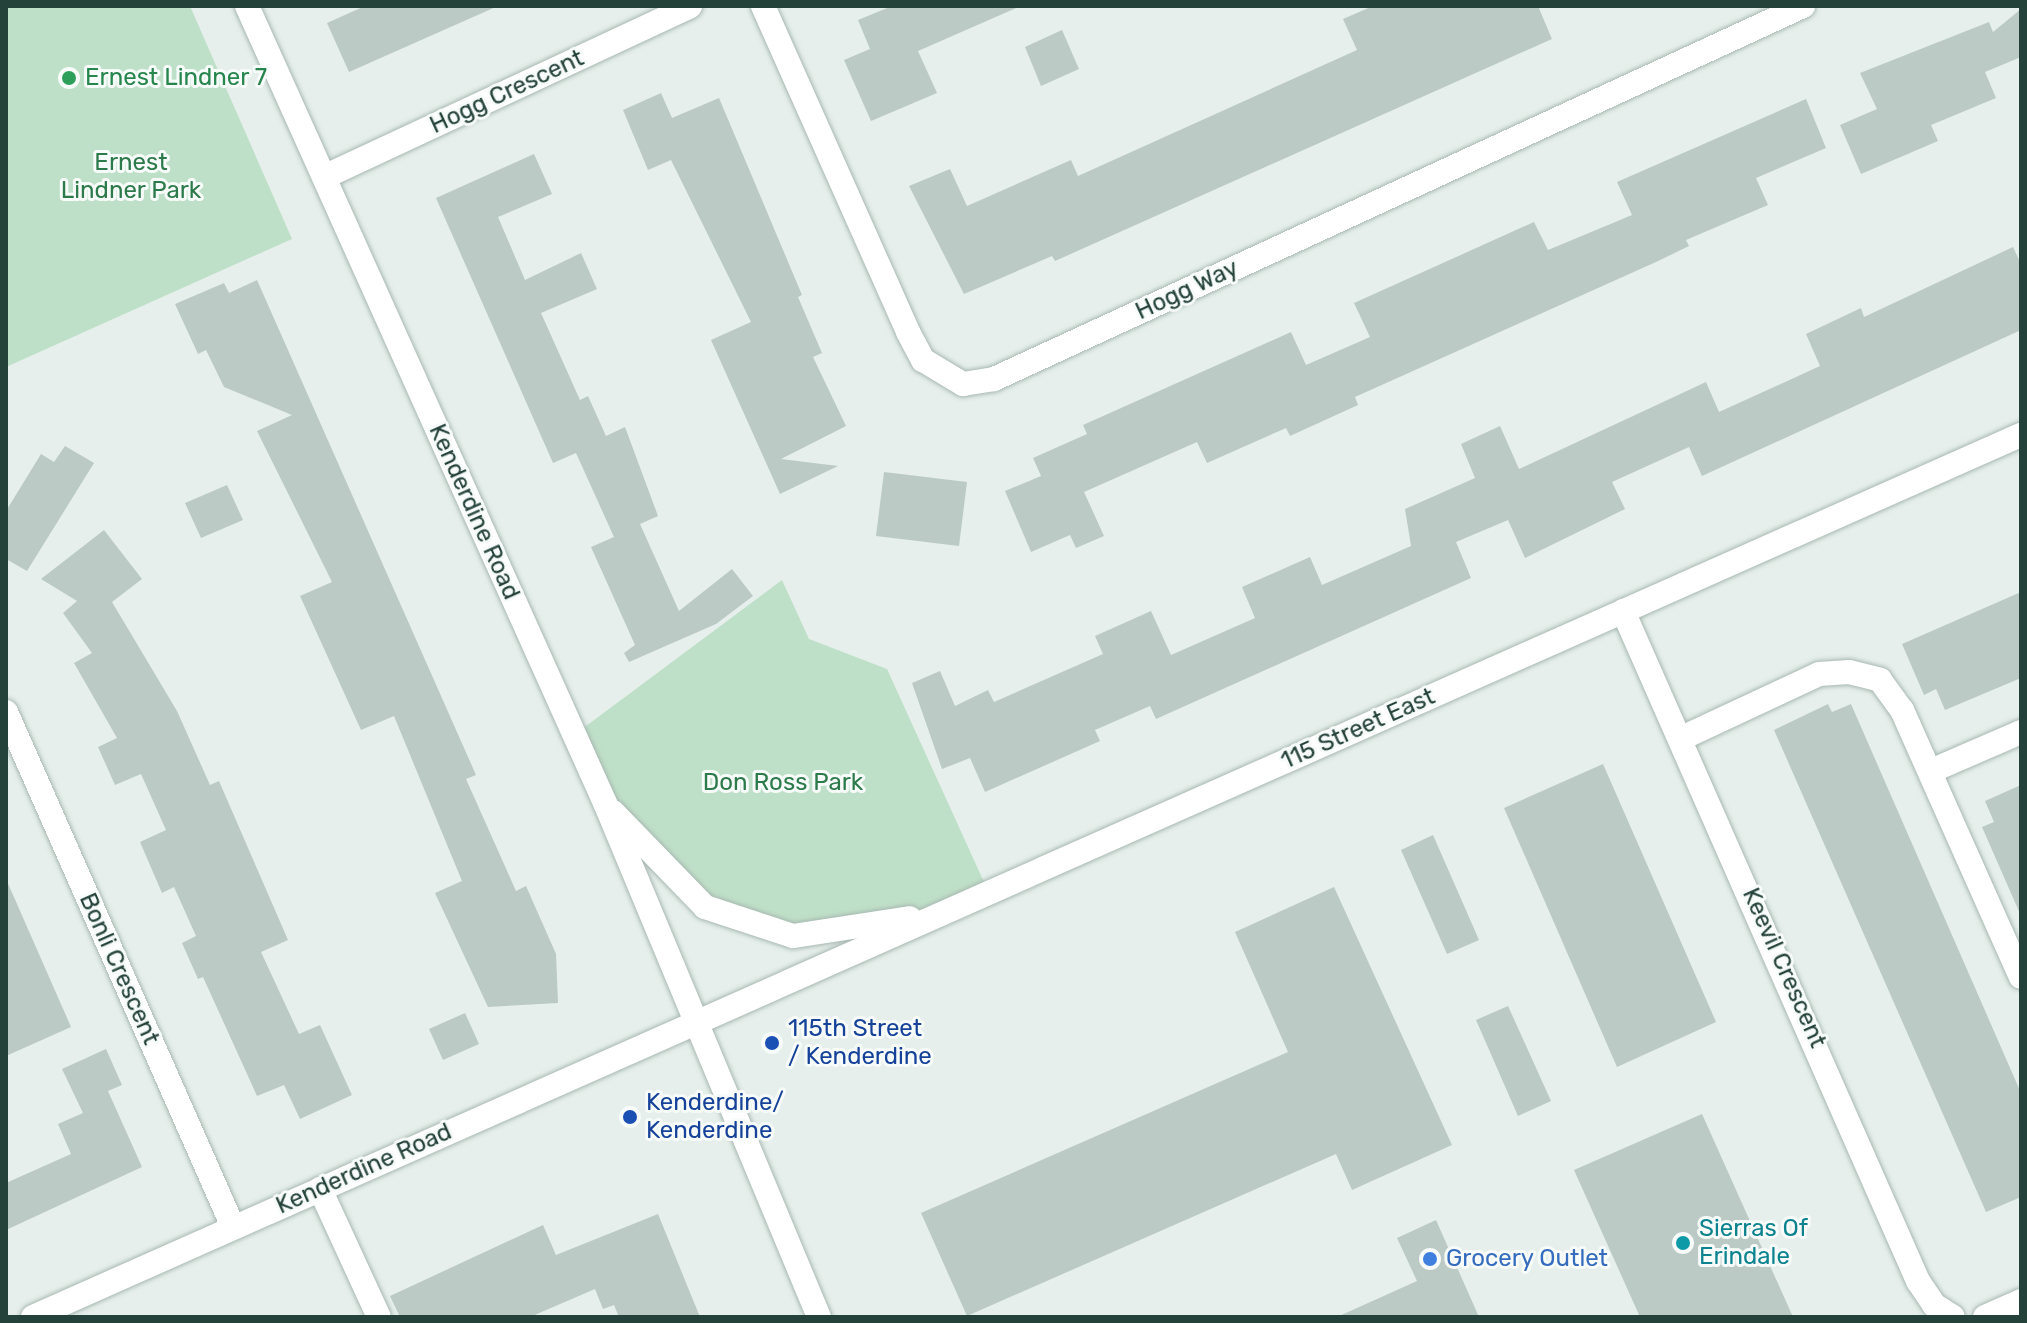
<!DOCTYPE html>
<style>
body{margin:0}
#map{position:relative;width:2027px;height:1323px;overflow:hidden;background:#e6efeb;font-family:Rubik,sans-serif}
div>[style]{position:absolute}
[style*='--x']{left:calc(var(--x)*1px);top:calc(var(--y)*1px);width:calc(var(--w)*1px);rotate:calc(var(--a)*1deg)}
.green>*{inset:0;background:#bfe0c8}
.building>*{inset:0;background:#bbcac4}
.roads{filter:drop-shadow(0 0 2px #a8b8b2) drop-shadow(0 0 2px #a8b8b2)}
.minor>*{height:24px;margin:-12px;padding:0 12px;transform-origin:12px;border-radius:12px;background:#fff}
.dots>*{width:22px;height:22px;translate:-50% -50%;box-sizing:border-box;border:4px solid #f7fbf9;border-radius:50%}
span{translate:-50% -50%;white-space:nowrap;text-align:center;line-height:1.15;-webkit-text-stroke:6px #f7fbf9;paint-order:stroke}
.leisure-label{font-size:24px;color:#27864d}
.left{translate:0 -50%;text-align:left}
.street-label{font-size:24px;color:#24423a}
.park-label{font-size:24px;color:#2d7a4b}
.transit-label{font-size:24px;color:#164399}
.culture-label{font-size:24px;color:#0d838f}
.shop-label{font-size:24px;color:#366cbe}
.frame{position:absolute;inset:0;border:8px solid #24423a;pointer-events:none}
</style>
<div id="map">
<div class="green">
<i style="clip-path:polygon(6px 6px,190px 6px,292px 239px,6px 367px)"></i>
<i style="clip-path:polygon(782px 580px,809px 639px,887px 669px,989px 893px,948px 912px,793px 936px,705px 907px,605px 803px,574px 735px)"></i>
</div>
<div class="building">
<i style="clip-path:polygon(365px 6px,498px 6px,349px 72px,327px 23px)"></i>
<i style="clip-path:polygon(892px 6px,1021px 6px,918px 51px,937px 93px,871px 121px,844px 60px,870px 49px,858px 20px)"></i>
<i style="clip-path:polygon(1373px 6px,1538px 6px,1552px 39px,1055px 261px,1052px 256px,964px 294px,909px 186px,950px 169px,967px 206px,1071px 160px,1078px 176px,1357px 50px,1343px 19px)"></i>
<i style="clip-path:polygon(2021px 9px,2021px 57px,1985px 72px,1996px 98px,1931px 125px,1938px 141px,1861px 174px,1840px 125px,1877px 109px,1860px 73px,1989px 22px,1993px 32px)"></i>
<i style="clip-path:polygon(1062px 30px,1079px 69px,1041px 86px,1025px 47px)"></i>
<i style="clip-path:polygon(661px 93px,672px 118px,719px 98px,802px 295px,798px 297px,822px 353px,813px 357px,846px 426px,781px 459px,838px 466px,780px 494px,711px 340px,751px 322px,671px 160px,648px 170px,623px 110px)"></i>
<i style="clip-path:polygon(1806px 99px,1826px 148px,1756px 178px,1768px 205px,1686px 240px,1689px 246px,1656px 262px,1355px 397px,1358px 405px,1290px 436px,1286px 428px,1207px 463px,1197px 442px,1084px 492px,1104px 536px,1076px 548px,1070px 535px,1031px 552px,1005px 491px,1041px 476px,1033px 458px,1087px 434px,1083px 425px,1291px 332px,1306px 365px,1370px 337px,1354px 303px,1534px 222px,1548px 250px,1632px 215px,1617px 182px)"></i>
<i style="clip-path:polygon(534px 154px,552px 194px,498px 217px,525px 280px,581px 253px,597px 289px,541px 313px,580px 400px,588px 396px,606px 436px,625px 427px,658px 516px,640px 524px,679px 611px,732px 569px,753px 596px,716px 624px,629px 662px,624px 653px,635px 645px,591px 547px,614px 537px,576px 453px,553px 463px,436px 198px)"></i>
<i style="clip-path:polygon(2013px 247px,2021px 264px,2021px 330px,1702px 476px,1689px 447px,1612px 482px,1625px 509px,1525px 558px,1508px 520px,1456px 542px,1471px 578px,1156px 719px,1150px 706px,1095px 730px,1100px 741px,985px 792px,970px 758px,942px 769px,912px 683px,940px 671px,955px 706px,988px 690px,994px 702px,1103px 654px,1095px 636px,1151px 611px,1171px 655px,1255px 618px,1242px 587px,1310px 557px,1322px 585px,1411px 546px,1405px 509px,1475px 478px,1461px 444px,1500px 426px,1519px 469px,1706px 382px,1719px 412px,1820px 366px,1806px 334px,1861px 308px,1864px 317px)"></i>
<i style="clip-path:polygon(257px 280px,476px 775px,466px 779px,516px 891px,526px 886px,556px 954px,558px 1003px,488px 1007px,435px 893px,462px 881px,394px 716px,361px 730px,300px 596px,332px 582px,257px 431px,292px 415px,224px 387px,206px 350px,198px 354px,175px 304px,224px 283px,229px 293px)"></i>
<i style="clip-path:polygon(65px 446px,94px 463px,27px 571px,6px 559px,6px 511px,41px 454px,54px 462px)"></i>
<i style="clip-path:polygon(884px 472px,967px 482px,959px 546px,876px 536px)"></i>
<i style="clip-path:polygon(227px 485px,243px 520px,201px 538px,185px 503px)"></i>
<i style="clip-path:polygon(104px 530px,142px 579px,112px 602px,177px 711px,210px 785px,219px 781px,288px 940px,261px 952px,299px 1034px,320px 1025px,352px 1095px,300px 1119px,284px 1085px,257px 1096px,203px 977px,198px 979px,182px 943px,196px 936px,174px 887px,162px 893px,140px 842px,166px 830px,141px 774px,115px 785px,98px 747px,117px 738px,74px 663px,92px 653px,63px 613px,77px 601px,41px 579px)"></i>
<i style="clip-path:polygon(2021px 592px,2021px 678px,1945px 710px,1936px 689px,1924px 695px,1902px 644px)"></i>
<i style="clip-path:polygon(1828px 704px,1832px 712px,1851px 704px,2021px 1093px,2021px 1197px,1986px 1212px,1774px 730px)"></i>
<i style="clip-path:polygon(1603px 764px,1716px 1022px,1617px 1067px,1504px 808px)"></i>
<i style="clip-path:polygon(2021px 785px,2021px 916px,1982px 827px,1994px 822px,1985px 801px)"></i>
<i style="clip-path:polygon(1433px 835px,1479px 940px,1447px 954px,1401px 850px)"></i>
<i style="clip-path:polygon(6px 879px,71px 1027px,6px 1056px)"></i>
<i style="clip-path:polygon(1334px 887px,1452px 1145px,1352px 1190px,1336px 1154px,967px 1316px,921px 1213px,1288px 1052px,1235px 932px)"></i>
<i style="clip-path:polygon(1508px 1006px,1551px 1101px,1518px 1116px,1476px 1020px)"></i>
<i style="clip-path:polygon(465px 1013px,479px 1044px,443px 1060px,429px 1029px)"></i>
<i style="clip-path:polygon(106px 1049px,122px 1085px,108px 1091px,142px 1167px,6px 1230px,6px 1183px,71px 1154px,58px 1124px,83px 1113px,62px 1069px)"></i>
<i style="clip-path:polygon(1702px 1114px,1793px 1317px,1640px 1317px,1574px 1170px)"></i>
<i style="clip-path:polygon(658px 1214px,700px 1317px,619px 1317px,614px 1305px,603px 1309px,595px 1289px,530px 1317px,400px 1317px,390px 1296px,543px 1225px,556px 1255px)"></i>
<i style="clip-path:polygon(1436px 1220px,1479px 1317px,1337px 1317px,1417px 1281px,1397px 1238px)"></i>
</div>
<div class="roads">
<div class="minor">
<i style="--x:247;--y:6;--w:874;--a:65.81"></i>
<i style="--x:605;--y:803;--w:557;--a:67.4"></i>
<i style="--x:763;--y:6;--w:357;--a:66"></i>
<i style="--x:908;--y:332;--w:32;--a:62"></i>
<i style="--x:923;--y:360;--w:47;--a:31"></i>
<i style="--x:963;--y:384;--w:31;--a:-9"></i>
<i style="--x:994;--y:379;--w:891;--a:-24.75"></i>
<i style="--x:324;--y:177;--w:404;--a:-25"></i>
<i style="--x:1623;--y:611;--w:732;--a:66.24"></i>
<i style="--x:1918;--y:1281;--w:29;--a:56"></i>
<i style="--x:1934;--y:1305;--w:22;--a:32"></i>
<i style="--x:6;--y:712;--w:563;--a:66.21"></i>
<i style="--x:1682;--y:738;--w:151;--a:-25"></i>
<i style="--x:1819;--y:674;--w:30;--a:-4"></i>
<i style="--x:1849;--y:672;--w:32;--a:14"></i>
<i style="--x:1880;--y:680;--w:37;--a:54"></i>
<i style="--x:1902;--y:710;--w:292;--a:66"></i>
<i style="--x:1931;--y:771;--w:98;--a:-23.4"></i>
<i style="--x:613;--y:812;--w:132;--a:45.9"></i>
<i style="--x:705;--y:907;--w:93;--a:18.2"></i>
<i style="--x:793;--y:936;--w:118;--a:-8.7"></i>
<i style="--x:320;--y:1189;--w:141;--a:65.3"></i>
<i style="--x:33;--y:1317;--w:2175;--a:-23.93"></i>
<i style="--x:1985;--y:1317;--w:39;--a:-24"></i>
</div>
</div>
<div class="dots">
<i style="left:69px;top:78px;background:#2e9e5b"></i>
<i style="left:772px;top:1043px;background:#1a4fb4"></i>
<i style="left:630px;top:1117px;background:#1a4fb4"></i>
<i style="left:1683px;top:1243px;background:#0f9aa8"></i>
<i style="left:1430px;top:1259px;background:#3f7fe0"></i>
</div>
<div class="leisure-label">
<span class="left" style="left:85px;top:78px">Ernest Lindner 7</span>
</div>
<div class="street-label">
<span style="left:507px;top:92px;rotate:-25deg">Hogg Crescent</span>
<span style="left:1187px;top:290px;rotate:-25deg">Hogg Way</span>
<span style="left:474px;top:512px;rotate:66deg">Kenderdine Road</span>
<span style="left:1358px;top:729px;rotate:-24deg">115 Street East</span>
<span style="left:1784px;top:968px;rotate:66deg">Keevil Crescent</span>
<span style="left:119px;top:969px;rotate:66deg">Bonli Crescent</span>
<span style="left:364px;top:1169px;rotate:-24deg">Kenderdine Road</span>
</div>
<div class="park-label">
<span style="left:131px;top:177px">Ernest<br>Lindner Park</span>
<span style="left:783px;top:783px">Don Ross Park</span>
</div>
<div class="transit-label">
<span class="left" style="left:788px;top:1043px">115th Street<br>/ Kenderdine</span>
<span class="left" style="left:646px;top:1117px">Kenderdine/<br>Kenderdine</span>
</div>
<div class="culture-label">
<span class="left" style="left:1699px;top:1243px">Sierras Of<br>Erindale</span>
</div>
<div class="shop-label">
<span class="left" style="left:1446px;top:1259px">Grocery Outlet</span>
</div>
<div class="frame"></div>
</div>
